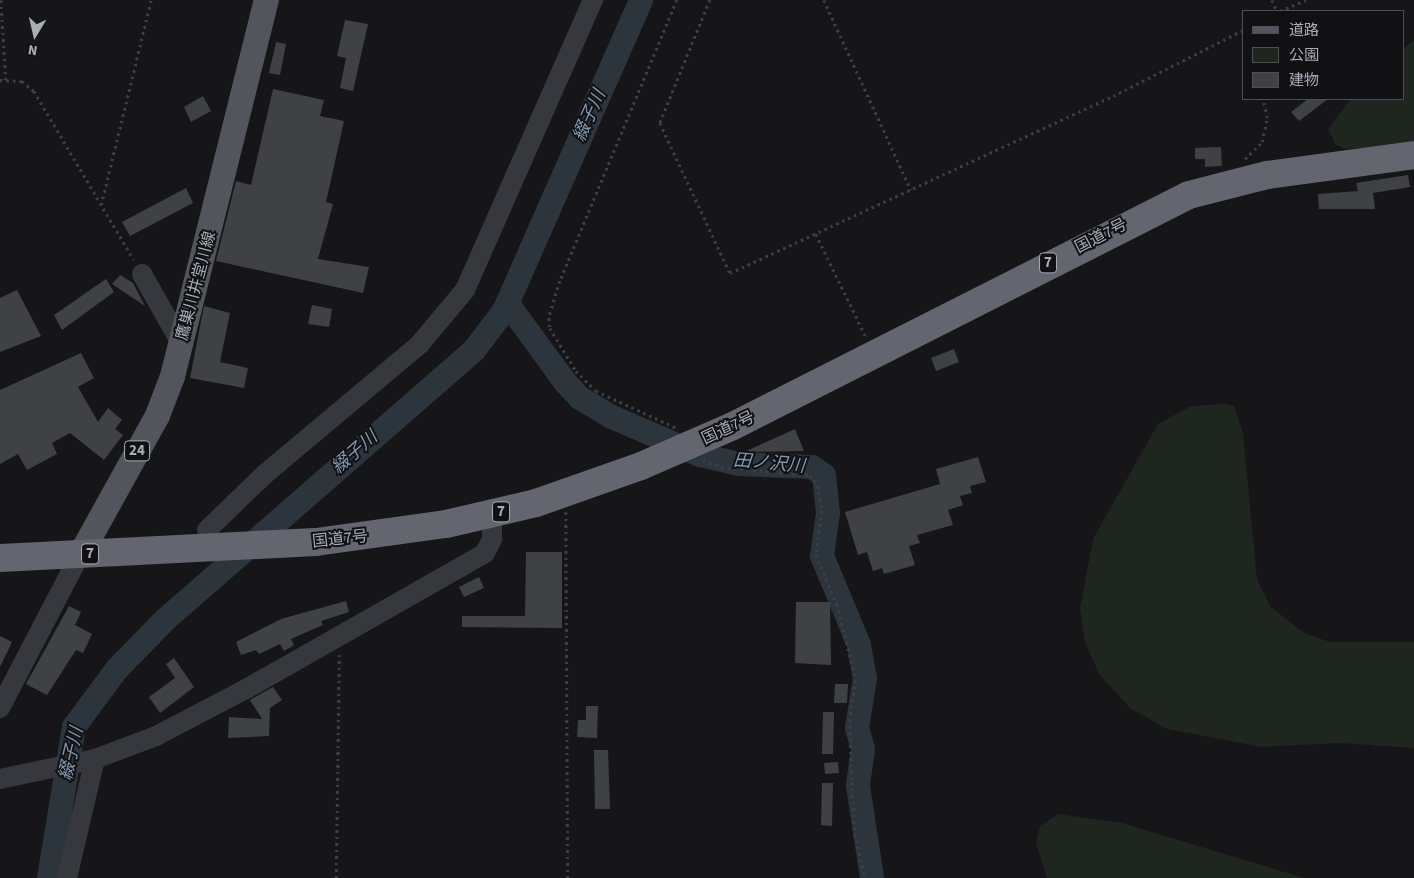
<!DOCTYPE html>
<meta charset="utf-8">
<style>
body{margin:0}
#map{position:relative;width:1414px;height:878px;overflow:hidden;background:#161618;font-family:"Source Sans 3","Noto Sans JP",sans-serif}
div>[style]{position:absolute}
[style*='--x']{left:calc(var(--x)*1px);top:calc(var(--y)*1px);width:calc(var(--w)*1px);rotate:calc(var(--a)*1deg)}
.green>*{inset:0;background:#1e261f}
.river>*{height:24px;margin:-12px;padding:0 12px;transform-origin:12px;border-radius:12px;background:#2c353c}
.building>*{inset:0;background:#404145}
.path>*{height:2.5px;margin-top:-1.25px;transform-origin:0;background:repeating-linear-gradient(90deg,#3d3f44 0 2.5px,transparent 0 6.5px)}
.minor>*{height:20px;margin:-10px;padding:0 10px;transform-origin:10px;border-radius:10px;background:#37383d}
.major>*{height:25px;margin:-12.5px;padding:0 12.5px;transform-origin:12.5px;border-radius:12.5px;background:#53555c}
.highway>*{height:28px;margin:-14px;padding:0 14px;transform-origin:14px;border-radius:14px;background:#63666e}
span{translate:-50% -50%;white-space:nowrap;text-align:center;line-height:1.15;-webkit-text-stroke:4px #111113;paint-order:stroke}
.shield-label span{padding:1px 4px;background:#111113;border:1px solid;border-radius:4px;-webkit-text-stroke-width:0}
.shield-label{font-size:15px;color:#a8adb8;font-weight:700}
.street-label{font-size:16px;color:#a8adb8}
.water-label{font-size:18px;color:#7f9bb3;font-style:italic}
.legend{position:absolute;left:1242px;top:10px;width:162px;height:90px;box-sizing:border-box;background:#111113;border:1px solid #4d4f55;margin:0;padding:6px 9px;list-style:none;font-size:15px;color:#a8adb8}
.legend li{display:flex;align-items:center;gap:10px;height:25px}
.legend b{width:25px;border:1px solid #4d4f55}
.north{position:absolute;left:10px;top:10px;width:50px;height:50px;-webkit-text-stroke:4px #111113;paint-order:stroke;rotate:189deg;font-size:14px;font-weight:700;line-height:20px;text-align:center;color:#a8adb8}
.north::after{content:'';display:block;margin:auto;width:18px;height:22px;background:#a8adb8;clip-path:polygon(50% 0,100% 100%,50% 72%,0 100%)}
</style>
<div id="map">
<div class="green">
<i style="clip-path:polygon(1414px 40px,1414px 145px,1345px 149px,1336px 145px,1328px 129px,1351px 99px,1403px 99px,1403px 49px)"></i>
<i style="clip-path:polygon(1224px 404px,1234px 406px,1243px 433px,1257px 579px,1271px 607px,1304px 633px,1330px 642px,1414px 642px,1414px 748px,1339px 743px,1262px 747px,1167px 729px,1130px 708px,1099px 674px,1085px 642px,1080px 608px,1093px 539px,1158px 424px,1191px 406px)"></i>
<i style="clip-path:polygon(1058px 814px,1122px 823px,1304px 878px,1047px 878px,1036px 843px,1040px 826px)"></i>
</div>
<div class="river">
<i style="--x:508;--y:304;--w:97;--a:53.8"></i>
<i style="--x:565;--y:382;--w:22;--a:47"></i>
<i style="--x:580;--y:398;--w:37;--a:31"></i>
<i style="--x:612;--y:417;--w:96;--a:23.4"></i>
<i style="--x:700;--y:455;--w:39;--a:13"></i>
<i style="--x:738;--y:464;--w:74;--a:2.3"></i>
<i style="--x:812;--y:467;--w:14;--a:34"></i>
<i style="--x:824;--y:475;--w:38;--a:84"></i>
<i style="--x:828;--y:513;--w:43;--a:97.9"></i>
<i style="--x:822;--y:556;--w:96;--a:67.4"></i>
<i style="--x:859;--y:645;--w:34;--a:80"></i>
<i style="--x:865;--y:678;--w:51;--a:99.1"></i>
<i style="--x:857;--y:728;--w:22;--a:74"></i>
<i style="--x:863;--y:749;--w:37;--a:98"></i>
<i style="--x:858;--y:786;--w:93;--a:81.3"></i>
<i style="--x:49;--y:878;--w:153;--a:-80.6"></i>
<i style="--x:74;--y:727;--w:72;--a:-53.4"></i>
<i style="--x:117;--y:669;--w:70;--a:-45.6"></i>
<i style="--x:166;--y:619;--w:410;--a:-41.1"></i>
<i style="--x:475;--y:349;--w:48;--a:-52.7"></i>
<i style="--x:504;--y:311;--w:340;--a:-66.2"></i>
</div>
<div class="building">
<i style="clip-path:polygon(345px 20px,368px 24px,353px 91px,340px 88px,346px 58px,337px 56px)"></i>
<i style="clip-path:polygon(276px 42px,286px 44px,280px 75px,269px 73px)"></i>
<i style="clip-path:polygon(273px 89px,324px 100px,320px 116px,344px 121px,326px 202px,333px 204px,318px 259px,369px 267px,363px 293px,216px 261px,236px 181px,251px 185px)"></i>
<i style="clip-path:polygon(203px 96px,211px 111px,191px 122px,184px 107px)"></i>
<i style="clip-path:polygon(1308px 99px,1328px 99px,1299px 121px,1291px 112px)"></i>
<i style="clip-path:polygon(1221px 147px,1222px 166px,1205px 167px,1205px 159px,1195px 159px,1195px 148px)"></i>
<i style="clip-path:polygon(1408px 175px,1410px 187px,1373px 193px,1375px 209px,1319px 209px,1318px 194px,1358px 191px,1356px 183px)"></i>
<i style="clip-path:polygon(186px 188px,193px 203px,130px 236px,122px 222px)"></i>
<i style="clip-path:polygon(120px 275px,133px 283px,145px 306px,112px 284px)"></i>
<i style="clip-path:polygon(106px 279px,114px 292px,62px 330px,54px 315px)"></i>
<i style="clip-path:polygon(17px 290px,41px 336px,0 352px,0 298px)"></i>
<i style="clip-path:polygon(312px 305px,332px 309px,329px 327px,308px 324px)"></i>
<i style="clip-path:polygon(204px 306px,230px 313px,220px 362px,248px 368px,244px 388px,190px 378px)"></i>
<i style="clip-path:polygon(954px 349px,959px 362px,936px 371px,931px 358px)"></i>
<i style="clip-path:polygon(81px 353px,94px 378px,78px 387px,98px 422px,108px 408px,122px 420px,115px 429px,123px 435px,104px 460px,70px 433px,52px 443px,57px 454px,27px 470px,18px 454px,0 464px,0 390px)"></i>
<i style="clip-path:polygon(795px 429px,804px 451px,744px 452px)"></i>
<i style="clip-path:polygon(978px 457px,986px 482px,970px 486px,972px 493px,960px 496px,963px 505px,948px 510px,953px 525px,917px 535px,920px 543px,909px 546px,915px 565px,884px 574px,882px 568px,873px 571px,867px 552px,858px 555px,845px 512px,940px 484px,936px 469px)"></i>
<i style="clip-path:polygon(526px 552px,562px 552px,562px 628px,462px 627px,462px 616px,525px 616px)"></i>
<i style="clip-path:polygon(479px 577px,484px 588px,464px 597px,459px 587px)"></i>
<i style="clip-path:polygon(346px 601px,349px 612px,321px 621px,323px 625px,291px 639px,294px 645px,284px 651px,280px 644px,259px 654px,256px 650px,241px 655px,236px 642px,281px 619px)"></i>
<i style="clip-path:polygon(796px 602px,830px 602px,831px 665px,795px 663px)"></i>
<i style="clip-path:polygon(69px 606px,81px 612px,75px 625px,92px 634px,83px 653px,76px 650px,47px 695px,26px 684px)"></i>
<i style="clip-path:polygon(0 636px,12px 642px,0 667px)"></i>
<i style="clip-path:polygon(174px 658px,194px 687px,160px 713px,149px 697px,175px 678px,166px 664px)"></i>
<i style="clip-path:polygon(835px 684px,848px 684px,847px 703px,834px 703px)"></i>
<i style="clip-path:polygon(273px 687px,282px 700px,270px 708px,269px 736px,228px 738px,229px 717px,262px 719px,250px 700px)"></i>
<i style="clip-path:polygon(586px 706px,598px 706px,597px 738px,577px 737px,578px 720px,586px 720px)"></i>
<i style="clip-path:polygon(823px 712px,834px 712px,833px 754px,822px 754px)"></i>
<i style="clip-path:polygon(594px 750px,608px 750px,610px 809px,595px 809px)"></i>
<i style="clip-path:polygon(838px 762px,839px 773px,825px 774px,824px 763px)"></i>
<i style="clip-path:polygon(822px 783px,833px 783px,832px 826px,821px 825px)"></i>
</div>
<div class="path">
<i style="--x:1;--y:0;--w:80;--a:86.4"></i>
<i style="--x:677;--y:0;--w:304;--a:112.6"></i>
<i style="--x:560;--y:281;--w:39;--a:107"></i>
<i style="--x:549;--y:318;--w:10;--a:84"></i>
<i style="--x:550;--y:328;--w:50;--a:58.8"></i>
<i style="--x:576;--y:371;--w:28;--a:45"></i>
<i style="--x:596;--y:391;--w:89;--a:24.6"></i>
<i style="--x:710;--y:0;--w:133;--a:112.1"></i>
<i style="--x:660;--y:123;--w:166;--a:65"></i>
<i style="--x:730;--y:273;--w:422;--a:-24.8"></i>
<i style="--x:1113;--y:96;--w:146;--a:-26.9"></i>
<i style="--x:824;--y:0;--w:209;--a:65.4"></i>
<i style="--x:1272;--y:0;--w:12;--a:66"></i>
<i style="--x:1280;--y:11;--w:28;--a:-23"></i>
<i style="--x:0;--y:80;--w:22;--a:3"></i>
<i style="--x:22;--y:81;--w:16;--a:40"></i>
<i style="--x:34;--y:91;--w:196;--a:59.4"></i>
<i style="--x:1245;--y:159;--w:24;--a:-45"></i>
<i style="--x:1262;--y:142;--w:25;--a:-78"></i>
<i style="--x:1267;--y:118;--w:19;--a:-102"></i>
<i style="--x:101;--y:205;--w:211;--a:-76.3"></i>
<i style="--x:816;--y:234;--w:114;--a:64.1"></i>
<i style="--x:703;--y:460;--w:19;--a:21"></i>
<i style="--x:721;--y:467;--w:89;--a:5.1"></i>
<i style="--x:810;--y:475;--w:14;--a:54"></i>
<i style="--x:818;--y:486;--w:25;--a:81"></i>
<i style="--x:822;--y:511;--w:44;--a:97.8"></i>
<i style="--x:816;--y:555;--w:53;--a:66.8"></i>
<i style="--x:837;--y:604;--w:78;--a:76"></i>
<i style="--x:856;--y:680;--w:39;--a:99"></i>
<i style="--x:850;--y:719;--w:63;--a:88.2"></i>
<i style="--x:852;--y:782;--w:52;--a:86.7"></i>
<i style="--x:855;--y:834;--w:45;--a:77.2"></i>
<i style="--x:566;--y:512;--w:366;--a:89.7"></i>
<i style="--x:336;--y:878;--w:223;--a:-89.2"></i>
</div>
<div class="minor">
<i style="--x:142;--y:274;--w:79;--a:60.5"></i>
<i style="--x:207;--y:530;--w:81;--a:-44"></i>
<i style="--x:265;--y:474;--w:201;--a:-40"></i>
<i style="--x:419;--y:345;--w:72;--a:-50.1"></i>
<i style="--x:465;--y:290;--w:317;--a:-66.2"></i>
<i style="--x:0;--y:708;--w:174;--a:-62.5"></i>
<i style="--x:0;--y:779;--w:97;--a:-11.9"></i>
<i style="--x:95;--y:759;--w:65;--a:-20.7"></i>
<i style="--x:156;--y:736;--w:102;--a:-27.6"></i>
<i style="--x:246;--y:689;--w:275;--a:-29.6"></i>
<i style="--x:485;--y:553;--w:16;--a:-63"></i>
<i style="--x:492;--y:539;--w:25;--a:-90"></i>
<i style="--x:67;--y:878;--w:122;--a:-76.8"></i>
</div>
<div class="major">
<i style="--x:80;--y:554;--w:159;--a:-61"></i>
<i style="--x:157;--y:415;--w:42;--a:-69"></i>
<i style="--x:172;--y:376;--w:388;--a:-76"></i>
</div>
<div class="highway">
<i style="--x:0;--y:558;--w:316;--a:-2.9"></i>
<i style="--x:316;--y:542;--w:131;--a:-7.9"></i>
<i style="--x:446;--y:524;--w:92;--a:-13.1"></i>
<i style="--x:536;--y:503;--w:111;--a:-19.4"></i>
<i style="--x:641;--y:466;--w:100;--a:-23.5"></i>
<i style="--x:733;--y:426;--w:511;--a:-26.87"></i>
<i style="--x:1189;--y:195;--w:81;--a:-14.4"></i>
<i style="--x:1267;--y:175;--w:148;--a:-7.7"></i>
</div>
<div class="shield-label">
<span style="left:1048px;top:263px">7</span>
<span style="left:137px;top:451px">24</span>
<span style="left:501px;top:512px">7</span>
<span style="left:90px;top:554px">7</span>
</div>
<div class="street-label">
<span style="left:1101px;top:236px;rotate:-27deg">国道7号</span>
<span style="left:196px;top:286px;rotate:-75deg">鷹巣川井堂川線</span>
<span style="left:728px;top:428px;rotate:-25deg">国道7号</span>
<span style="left:340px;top:539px;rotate:-6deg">国道7号</span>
</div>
<div class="water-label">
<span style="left:590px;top:116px;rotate:-66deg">綴子川</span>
<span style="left:355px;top:453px;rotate:-41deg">綴子川</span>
<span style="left:769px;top:464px;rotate:5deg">田ノ沢川</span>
<span style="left:72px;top:754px;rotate:-77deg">綴子川</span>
</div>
<ul class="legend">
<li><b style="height:6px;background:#53555c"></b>道路</li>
<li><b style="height:14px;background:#1e261f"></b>公園</li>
<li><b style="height:14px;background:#404145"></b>建物</li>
</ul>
<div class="north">N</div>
</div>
